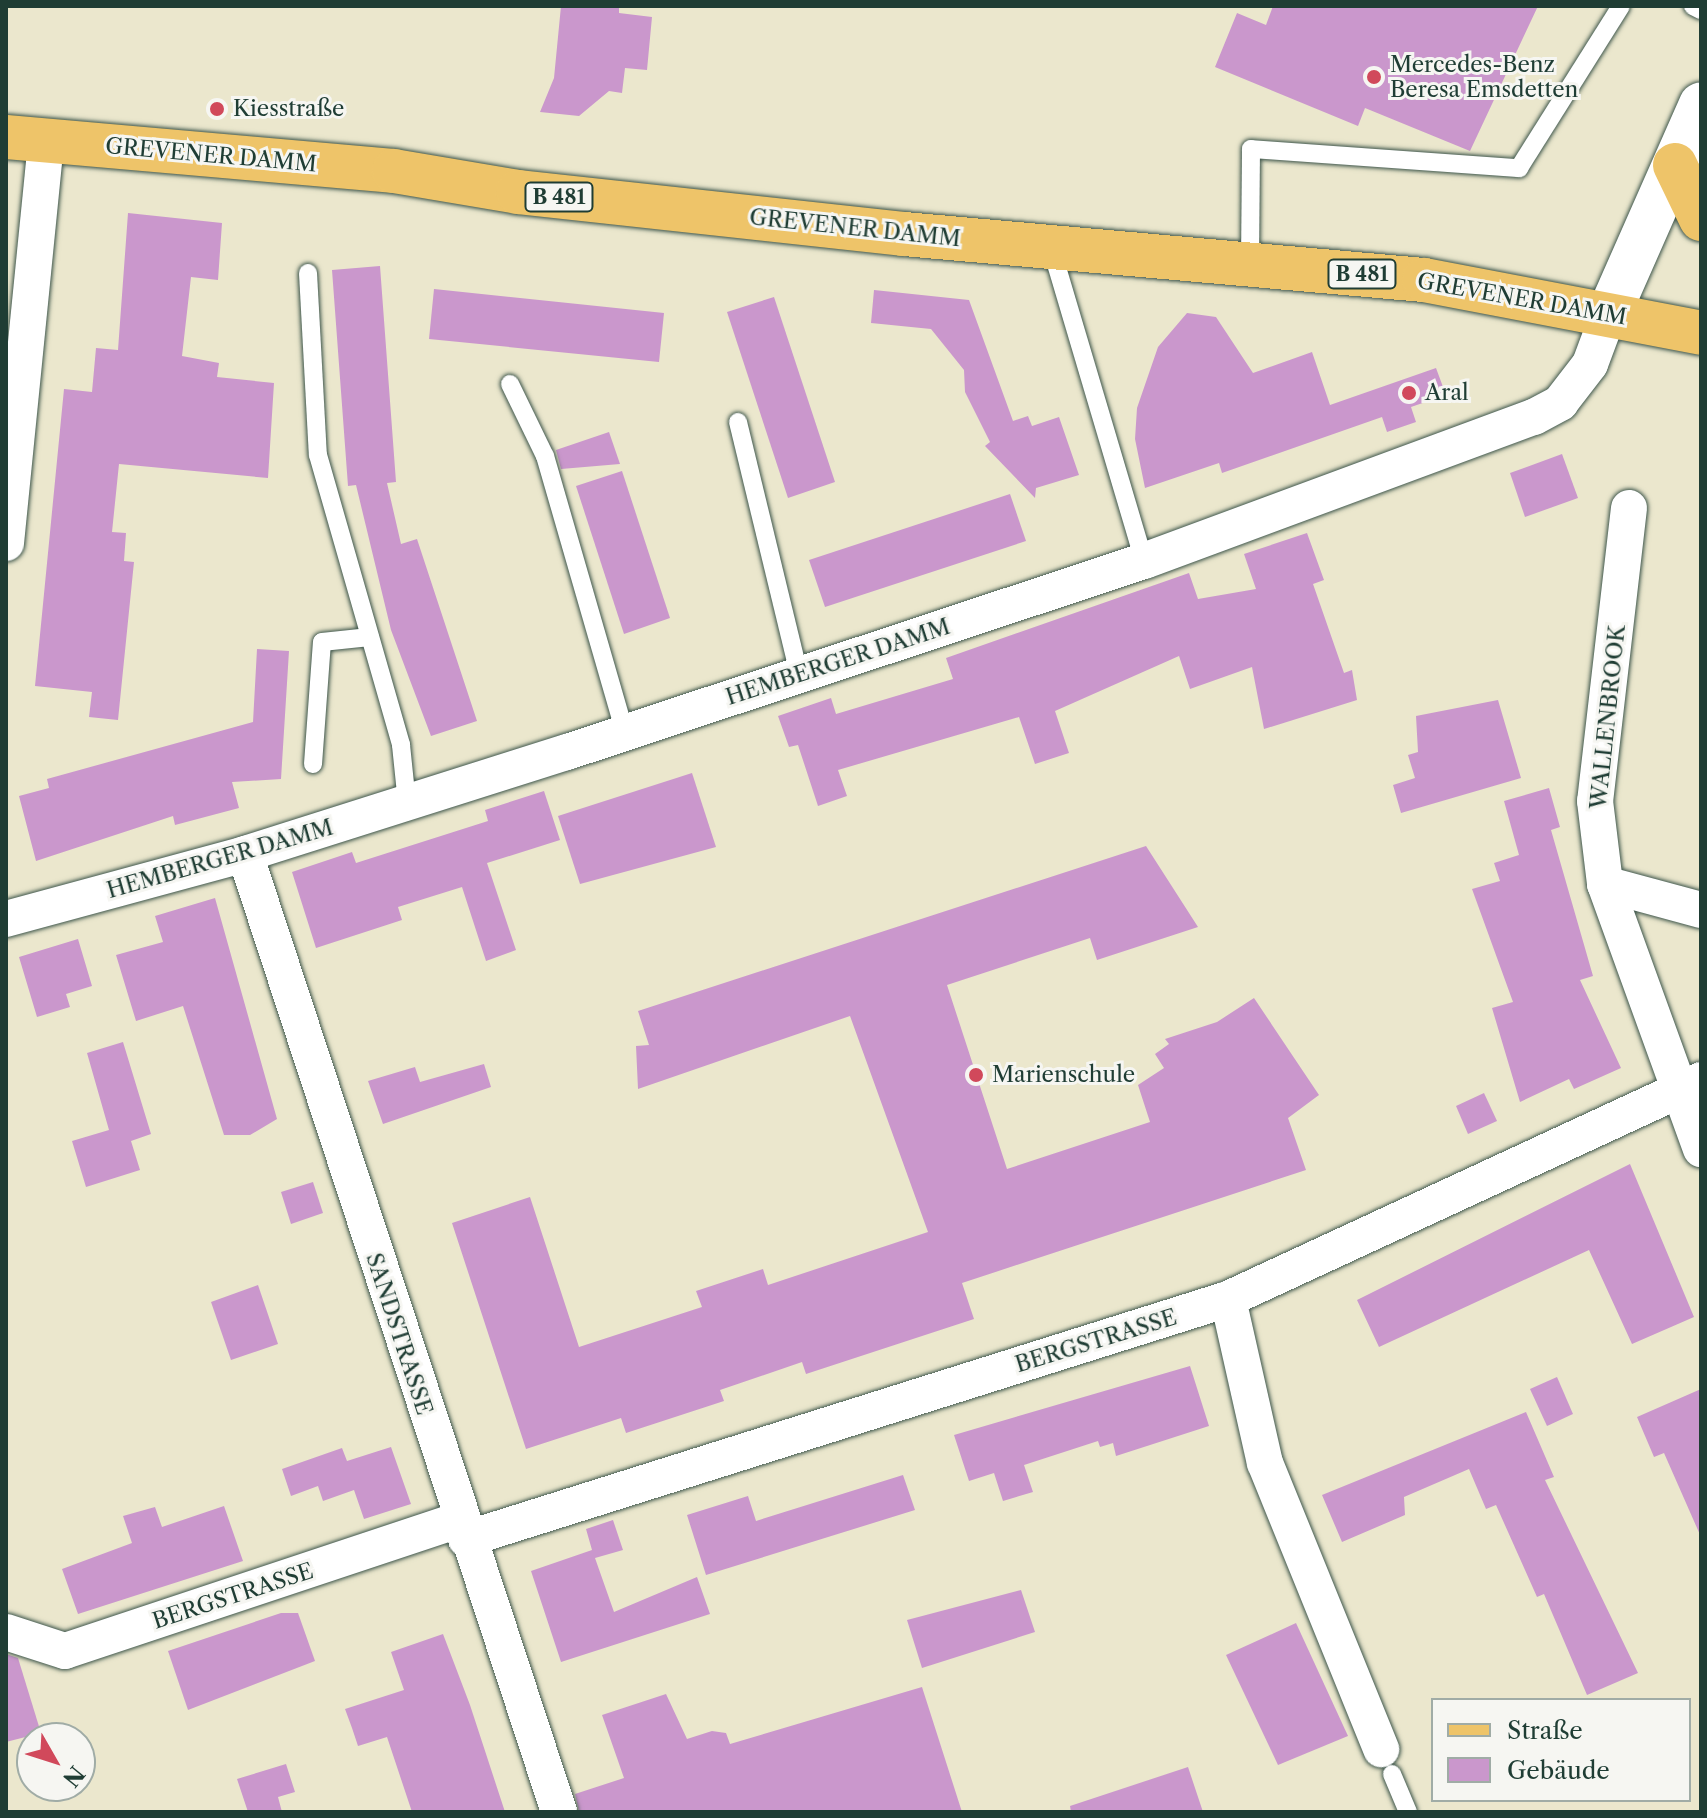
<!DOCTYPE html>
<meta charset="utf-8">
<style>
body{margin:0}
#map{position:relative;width:1707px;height:1818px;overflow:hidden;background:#ebe7cd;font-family:"Libre Caslon Text",serif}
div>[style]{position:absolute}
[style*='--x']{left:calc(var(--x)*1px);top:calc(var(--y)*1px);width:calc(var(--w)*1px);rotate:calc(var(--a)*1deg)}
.building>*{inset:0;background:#ca97cc}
.roads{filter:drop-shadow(0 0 2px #3e564b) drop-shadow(0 0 2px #3e564b)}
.service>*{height:18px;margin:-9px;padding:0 9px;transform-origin:9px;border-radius:9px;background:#fff}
.minor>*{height:36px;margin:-18px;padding:0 18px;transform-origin:18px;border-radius:18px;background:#fff}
.tertiary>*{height:44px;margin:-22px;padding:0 22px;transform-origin:22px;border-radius:22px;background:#fff}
.primary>*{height:44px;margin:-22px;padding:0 22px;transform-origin:22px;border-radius:22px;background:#eec469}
.dots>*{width:22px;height:22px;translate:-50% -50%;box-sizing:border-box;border:4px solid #f6f6f2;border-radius:50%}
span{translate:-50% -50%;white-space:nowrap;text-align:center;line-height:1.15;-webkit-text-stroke:6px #f6f6f2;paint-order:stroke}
.shield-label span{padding:2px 6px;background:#f6f6f2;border:2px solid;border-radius:6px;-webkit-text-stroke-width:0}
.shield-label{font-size:20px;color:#1f3d34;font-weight:700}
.poi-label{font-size:22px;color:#1f3d34}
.left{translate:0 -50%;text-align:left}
.street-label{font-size:22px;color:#1f3d34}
.frame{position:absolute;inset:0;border:8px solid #1f3d34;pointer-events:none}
.legend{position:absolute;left:1431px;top:1698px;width:260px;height:104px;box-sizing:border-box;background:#f6f6f2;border:2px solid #a0aca6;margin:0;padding:10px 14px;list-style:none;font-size:24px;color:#1f3d34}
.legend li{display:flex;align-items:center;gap:16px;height:40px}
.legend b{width:40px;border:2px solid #a0aca6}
.north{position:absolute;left:16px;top:1722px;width:80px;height:80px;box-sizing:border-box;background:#f6f6f2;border:2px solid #a0aca6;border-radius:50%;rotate:129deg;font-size:22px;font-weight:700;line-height:32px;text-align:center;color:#1f3d34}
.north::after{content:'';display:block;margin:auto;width:28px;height:36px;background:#d1495b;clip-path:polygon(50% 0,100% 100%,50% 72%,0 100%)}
</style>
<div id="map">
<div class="building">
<i style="clip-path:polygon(561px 6px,619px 6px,619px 13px,652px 17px,647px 70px,625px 68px,622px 93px,609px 91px,579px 116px,540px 112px,554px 78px)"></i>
<i style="clip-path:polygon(1273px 6px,1538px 6px,1470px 151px,1365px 108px,1358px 126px,1215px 67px,1237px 13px,1266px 25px)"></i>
<i style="clip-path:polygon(128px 213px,222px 223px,218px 280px,191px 277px,182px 356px,219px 363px,217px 377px,274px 383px,268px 478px,119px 464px,112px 532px,126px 533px,124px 561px,134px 562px,118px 720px,89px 717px,92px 692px,35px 686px,64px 389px,92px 392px,96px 348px,118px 350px)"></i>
<i style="clip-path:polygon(380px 266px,396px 482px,387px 483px,401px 544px,417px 539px,477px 721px,431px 736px,391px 630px,356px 485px,348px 486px,332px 270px)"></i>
<i style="clip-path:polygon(434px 289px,664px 313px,659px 362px,429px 339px)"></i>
<i style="clip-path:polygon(874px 290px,969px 300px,1013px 421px,1028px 416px,1032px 426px,1059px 417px,1079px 475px,1036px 488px,1035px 498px,985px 446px,990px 442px,965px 392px,964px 370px,931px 329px,871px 323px)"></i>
<i style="clip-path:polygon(774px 297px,835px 482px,788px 498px,727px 312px)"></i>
<i style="clip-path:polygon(1187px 313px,1216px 317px,1253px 373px,1312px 352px,1330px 405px,1436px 368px,1446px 395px,1411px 407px,1416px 422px,1387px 432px,1382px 417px,1222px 473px,1219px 463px,1145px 488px,1135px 439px,1137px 408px,1158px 347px)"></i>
<i style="clip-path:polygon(609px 432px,620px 464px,561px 469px,556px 450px)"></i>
<i style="clip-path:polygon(1562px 454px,1578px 498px,1525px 517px,1510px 473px)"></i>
<i style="clip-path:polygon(622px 471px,670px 618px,624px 634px,576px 486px)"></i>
<i style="clip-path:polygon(1010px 494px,1026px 541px,825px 607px,809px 560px)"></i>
<i style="clip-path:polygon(1307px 533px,1324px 580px,1313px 584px,1344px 673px,1352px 670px,1357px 700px,1264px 729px,1252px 667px,1190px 689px,1179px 656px,1055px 711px,1069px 753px,1035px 764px,1019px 717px,838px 770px,847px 796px,818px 806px,798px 745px,789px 747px,778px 716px,831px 698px,836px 714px,953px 679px,946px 658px,1189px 573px,1198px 599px,1256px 589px,1244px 554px)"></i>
<i style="clip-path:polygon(257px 649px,289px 651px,281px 779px,232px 782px,239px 808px,175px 825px,173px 816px,36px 861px,19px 796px,49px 788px,47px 779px,253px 722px)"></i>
<i style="clip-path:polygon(1498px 700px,1521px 778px,1401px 813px,1393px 785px,1415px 778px,1408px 755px,1418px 752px,1416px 716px)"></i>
<i style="clip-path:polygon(692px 773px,716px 847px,580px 884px,558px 816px)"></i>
<i style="clip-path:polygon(1549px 788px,1560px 827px,1551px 830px,1593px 976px,1580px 980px,1621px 1068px,1574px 1089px,1569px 1079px,1520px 1102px,1492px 1008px,1513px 1002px,1472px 889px,1500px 881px,1494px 863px,1519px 855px,1504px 801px)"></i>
<i style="clip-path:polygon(544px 791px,560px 840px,487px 863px,516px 950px,486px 961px,462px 887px,398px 907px,402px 920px,316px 948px,292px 872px,352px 852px,356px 863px,488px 821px,485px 810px)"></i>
<i style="clip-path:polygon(1146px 846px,1198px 927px,1097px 960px,1090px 938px,947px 985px,1007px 1169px,1150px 1122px,1138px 1085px,1164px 1068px,1155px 1054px,1169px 1044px,1165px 1039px,1217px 1022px,1254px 998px,1319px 1095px,1288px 1118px,1306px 1170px,962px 1283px,974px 1319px,806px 1374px,802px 1362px,720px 1390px,724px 1401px,626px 1433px,621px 1418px,526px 1449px,452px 1223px,530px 1197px,579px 1347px,702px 1307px,696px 1291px,763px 1269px,768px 1285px,928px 1232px,850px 1016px,638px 1089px,636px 1046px,649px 1045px,638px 1011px)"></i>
<i style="clip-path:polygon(215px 898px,277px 1119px,250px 1135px,224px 1135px,183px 1006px,136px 1021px,116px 955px,163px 942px,155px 916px)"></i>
<i style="clip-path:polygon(78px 939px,92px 986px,66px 994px,70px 1007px,37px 1017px,19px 957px)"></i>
<i style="clip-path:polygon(123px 1042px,151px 1134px,131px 1141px,140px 1170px,86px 1187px,72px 1141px,109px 1130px,87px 1053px)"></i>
<i style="clip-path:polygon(484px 1064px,491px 1087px,383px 1124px,368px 1081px,415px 1067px,420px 1082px)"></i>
<i style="clip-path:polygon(1484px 1093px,1497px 1121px,1468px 1134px,1456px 1106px)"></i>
<i style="clip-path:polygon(1630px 1164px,1694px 1317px,1632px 1344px,1589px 1250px,1379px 1347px,1357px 1300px)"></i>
<i style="clip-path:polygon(313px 1182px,323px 1213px,291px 1224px,281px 1192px)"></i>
<i style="clip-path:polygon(258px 1285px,278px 1344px,231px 1360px,211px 1302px)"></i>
<i style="clip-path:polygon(1190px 1366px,1209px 1426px,1116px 1456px,1113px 1443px,1100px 1447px,1098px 1441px,1024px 1465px,1033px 1492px,1003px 1501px,994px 1473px,969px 1481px,954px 1435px)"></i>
<i style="clip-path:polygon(1557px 1377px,1573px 1414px,1547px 1426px,1530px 1389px)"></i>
<i style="clip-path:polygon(1701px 1389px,1701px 1537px,1664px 1453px,1654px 1457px,1637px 1417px)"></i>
<i style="clip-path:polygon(1526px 1412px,1554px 1477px,1545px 1480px,1638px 1673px,1587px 1695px,1544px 1594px,1537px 1597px,1496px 1505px,1486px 1509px,1469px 1469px,1404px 1497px,1405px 1515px,1342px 1542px,1322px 1495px)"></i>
<i style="clip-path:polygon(391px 1447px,411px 1504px,364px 1519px,354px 1490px,323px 1501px,318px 1486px,291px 1496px,282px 1469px,342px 1448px,347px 1461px)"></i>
<i style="clip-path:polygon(903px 1475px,915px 1510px,706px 1575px,687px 1515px,748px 1496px,756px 1521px)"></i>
<i style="clip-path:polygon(224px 1506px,243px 1561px,78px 1614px,62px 1569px,132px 1543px,123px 1516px,155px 1507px,162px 1527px)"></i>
<i style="clip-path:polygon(613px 1520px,623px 1550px,595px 1558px,614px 1612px,697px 1577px,710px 1614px,561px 1662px,531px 1571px,592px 1550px,586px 1529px)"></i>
<i style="clip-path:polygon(1021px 1590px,1035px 1632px,922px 1668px,907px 1620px)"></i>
<i style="clip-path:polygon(281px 1613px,298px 1613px,315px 1661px,188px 1710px,168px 1651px)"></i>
<i style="clip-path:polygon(1296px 1623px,1348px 1736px,1278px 1765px,1226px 1655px)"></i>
<i style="clip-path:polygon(443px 1634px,470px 1705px,505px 1812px,412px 1812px,387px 1737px,358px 1746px,352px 1728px,345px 1709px,404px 1690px,391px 1652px)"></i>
<i style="clip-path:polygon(6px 1654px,18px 1658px,41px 1733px,6px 1742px)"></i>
<i style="clip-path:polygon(922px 1687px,962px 1812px,579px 1812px,575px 1794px,624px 1778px,602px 1715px,666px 1694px,687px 1739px,712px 1731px,726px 1733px,730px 1744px)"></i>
<i style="clip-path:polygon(286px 1764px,295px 1792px,278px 1797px,282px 1812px,248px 1812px,237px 1779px)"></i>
<i style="clip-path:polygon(1188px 1767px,1203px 1812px,1071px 1812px,1070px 1806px)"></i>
</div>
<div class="roads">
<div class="service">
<i style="--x:1693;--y:6;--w:9;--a:27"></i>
<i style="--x:1051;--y:247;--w:327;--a:73.5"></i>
<i style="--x:1250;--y:264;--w:115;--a:-89.5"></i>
<i style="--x:1251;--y:149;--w:269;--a:4.1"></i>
<i style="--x:1519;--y:168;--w:191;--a:-57.8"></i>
<i style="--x:308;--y:273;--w:182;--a:86.9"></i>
<i style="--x:318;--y:455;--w:302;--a:74"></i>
<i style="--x:401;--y:745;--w:58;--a:84.1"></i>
<i style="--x:510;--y:384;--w:80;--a:64.1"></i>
<i style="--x:545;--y:456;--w:288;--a:73.9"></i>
<i style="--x:738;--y:422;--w:260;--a:76.4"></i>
<i style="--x:313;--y:764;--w:122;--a:-85.8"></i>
<i style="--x:322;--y:642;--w:48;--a:-5.9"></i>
<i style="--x:1392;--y:1774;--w:41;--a:67.2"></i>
</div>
<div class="minor">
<i style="--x:1629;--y:508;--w:295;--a:96.6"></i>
<i style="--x:1595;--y:801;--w:84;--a:83.1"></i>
<i style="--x:1605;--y:884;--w:282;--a:70.1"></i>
<i style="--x:6;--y:543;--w:405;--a:-84.3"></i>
<i style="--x:245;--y:854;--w:1008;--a:71.85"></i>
<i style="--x:1605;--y:884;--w:99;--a:15.2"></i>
<i style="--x:6;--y:919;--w:248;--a:-15.2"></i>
<i style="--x:245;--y:854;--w:338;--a:-17.6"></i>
<i style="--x:567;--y:752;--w:608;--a:-18.32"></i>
<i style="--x:1144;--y:561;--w:416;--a:-20.3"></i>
<i style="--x:1534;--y:417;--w:30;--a:-28"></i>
<i style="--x:1560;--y:403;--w:49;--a:-52.4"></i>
<i style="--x:1590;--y:364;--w:54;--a:-69.6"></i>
<i style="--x:1228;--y:1299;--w:168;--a:77.3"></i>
<i style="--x:1265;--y:1463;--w:309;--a:67.9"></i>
<i style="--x:466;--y:1539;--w:799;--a:-17.48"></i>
<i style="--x:1228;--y:1299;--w:521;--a:-24.84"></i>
<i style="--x:6;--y:1632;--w:62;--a:17.9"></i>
<i style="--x:65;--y:1651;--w:415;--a:-18.4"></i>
</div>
<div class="tertiary">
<i style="--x:1609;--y:313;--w:228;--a:-66.2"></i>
</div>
<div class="primary">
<i style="--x:6;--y:137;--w:389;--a:5"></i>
<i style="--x:394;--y:171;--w:126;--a:9.6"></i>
<i style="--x:518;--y:192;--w:388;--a:6.2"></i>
<i style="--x:904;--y:234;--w:522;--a:5.06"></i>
<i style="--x:1424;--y:280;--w:282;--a:10.8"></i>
<i style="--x:1675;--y:165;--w:60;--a:64.3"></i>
</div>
</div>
<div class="dots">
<i style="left:1374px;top:77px;background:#d1495b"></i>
<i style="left:217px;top:109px;background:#d1495b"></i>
<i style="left:1409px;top:393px;background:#d1495b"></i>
<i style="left:976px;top:1075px;background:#d1495b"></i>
</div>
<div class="shield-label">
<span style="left:559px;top:197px">B 481</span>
<span style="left:1362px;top:274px">B 481</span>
</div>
<div class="poi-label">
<span class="left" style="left:1390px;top:77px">Mercedes-Benz<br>Beresa Emsdetten</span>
<span class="left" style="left:233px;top:109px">Kiesstraße</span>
<span class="left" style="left:1425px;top:393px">Aral</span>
<span class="left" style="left:992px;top:1075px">Marienschule</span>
</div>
<div class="street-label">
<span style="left:211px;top:155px;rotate:5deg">GREVENER DAMM</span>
<span style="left:855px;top:228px;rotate:6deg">GREVENER DAMM</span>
<span style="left:1522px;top:299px;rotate:10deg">GREVENER DAMM</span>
<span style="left:838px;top:662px;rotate:-18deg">HEMBERGER DAMM</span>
<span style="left:1608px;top:717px;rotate:-84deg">WALLENBROOK</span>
<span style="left:220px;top:859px;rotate:-16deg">HEMBERGER DAMM</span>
<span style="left:399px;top:1334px;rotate:72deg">SANDSTRASSE</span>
<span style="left:1096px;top:1341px;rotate:-17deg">BERGSTRASSE</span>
<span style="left:233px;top:1596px;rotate:-18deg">BERGSTRASSE</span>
</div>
<div class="frame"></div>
<ul class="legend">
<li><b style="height:10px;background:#eec469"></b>Straße</li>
<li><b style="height:22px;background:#ca97cc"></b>Gebäude</li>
</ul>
<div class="north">N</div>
</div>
